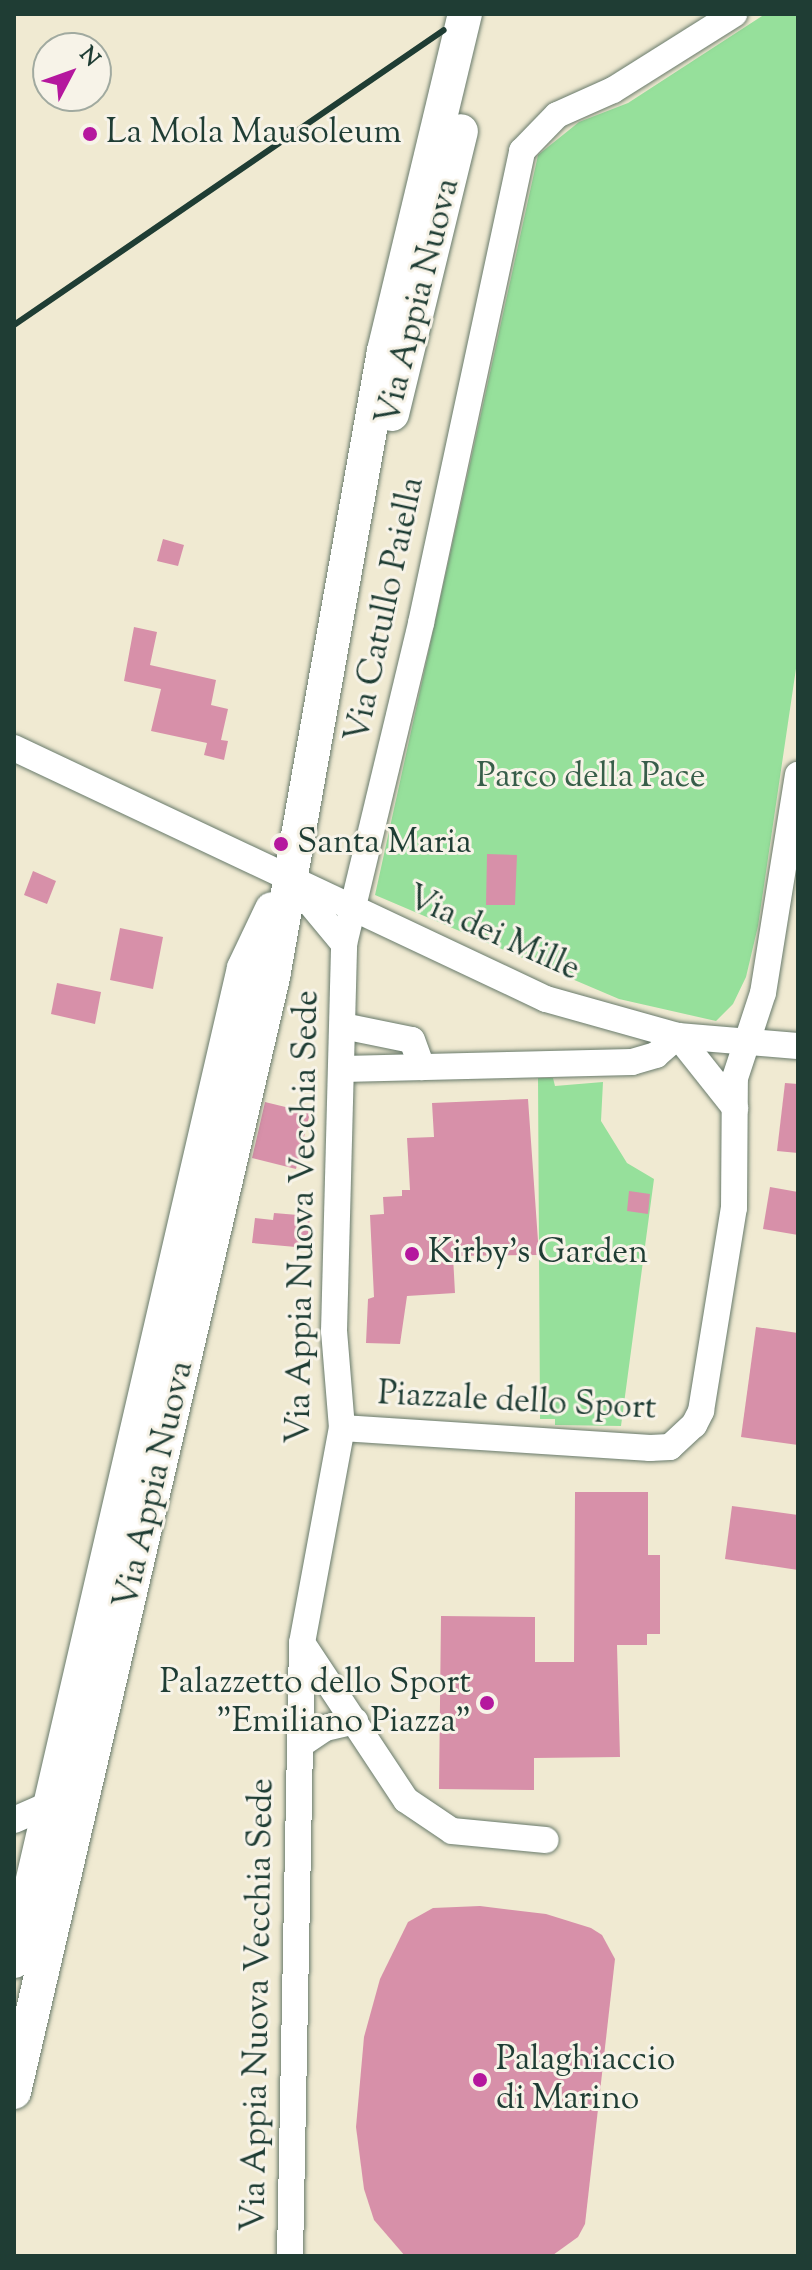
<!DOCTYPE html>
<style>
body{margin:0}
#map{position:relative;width:812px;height:2270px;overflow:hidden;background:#f0ead2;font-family:"Sorts Mill Goudy",serif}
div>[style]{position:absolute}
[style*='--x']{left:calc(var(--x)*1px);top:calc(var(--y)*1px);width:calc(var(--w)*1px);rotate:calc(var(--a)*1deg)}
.green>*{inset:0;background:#96e09b}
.building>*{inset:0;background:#d790a9}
.roads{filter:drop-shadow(0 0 2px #687a6b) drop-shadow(0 0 2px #687a6b)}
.minor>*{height:26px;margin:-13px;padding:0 13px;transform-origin:13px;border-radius:13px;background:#fff}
.major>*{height:34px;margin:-17px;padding:0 17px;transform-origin:17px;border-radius:17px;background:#fff}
.rail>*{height:6px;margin:-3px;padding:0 3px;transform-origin:3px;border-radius:3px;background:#1f3d34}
.dots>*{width:22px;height:22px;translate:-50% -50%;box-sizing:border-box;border:4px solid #f7f3e8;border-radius:50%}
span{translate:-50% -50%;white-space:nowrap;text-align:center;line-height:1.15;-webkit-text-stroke:6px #f7f3e8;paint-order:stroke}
.poi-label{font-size:34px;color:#1f3d34}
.left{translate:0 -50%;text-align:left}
.right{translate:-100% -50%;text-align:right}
.street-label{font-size:34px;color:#1f3d34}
.park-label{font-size:34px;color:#375e49}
.frame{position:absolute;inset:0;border:16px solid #1f3d34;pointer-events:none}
.north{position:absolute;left:32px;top:32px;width:80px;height:80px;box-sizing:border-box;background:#f7f3e8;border:2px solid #a1aaa0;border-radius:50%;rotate:49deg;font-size:22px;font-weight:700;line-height:32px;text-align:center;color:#1f3d34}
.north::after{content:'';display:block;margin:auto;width:28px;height:36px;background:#b5179e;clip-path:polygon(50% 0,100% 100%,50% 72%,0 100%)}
</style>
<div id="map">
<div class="green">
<i style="clip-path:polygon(765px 14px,798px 14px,798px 655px,758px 926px,746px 977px,733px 1004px,716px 1021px,619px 999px,375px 895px,538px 155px,579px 122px,628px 103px)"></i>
<i style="clip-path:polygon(538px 1078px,553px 1078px,555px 1086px,603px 1082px,601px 1121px,627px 1163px,654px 1179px,621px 1426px,555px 1425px,555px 1419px,540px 1419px)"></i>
</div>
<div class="building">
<i style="clip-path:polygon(163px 539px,184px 545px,178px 566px,157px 561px)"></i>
<i style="clip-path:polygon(134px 627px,157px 632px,150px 665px,216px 680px,211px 705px,228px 709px,221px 740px,228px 741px,224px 760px,204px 755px,207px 743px,151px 731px,161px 689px,124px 681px)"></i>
<i style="clip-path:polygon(487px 854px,517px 855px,515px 905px,486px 905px)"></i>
<i style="clip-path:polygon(33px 871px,56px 881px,47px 904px,24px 895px)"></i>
<i style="clip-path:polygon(120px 928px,163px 937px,153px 989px,110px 980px)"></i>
<i style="clip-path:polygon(57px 983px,101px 992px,95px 1024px,51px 1014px)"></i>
<i style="clip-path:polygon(785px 1083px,798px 1084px,798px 1153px,777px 1151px)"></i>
<i style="clip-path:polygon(528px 1099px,539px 1255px,453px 1256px,455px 1293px,407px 1296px,400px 1344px,366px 1343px,368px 1299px,374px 1297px,370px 1215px,384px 1214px,383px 1197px,402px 1196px,402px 1190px,410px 1190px,407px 1138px,434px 1137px,432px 1103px)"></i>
<i style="clip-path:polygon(265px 1102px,310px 1113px,296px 1169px,252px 1158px)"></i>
<i style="clip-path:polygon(770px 1187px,798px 1192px,798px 1235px,763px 1229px)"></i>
<i style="clip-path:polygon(629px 1191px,650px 1194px,648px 1214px,627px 1211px)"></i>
<i style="clip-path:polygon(274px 1213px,310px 1216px,307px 1248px,252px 1243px,255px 1218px,273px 1220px)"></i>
<i style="clip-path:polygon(756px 1327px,798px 1333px,798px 1445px,741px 1437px)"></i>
<i style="clip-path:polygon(575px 1492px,648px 1492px,648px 1555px,660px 1555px,660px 1634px,647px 1634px,647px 1645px,617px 1645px,620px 1757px,534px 1758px,534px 1790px,439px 1789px,441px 1616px,535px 1617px,535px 1662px,574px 1662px)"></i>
<i style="clip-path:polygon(732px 1506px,798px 1515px,798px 1570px,725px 1559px)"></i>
<i style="clip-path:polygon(480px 1906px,546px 1914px,591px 1928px,602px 1935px,615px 1959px,585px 2224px,578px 2237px,553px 2255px,405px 2256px,374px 2220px,364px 2189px,356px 2127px,364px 2037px,380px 1979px,408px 1922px,433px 1908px)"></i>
</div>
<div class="roads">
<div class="minor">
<i style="--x:14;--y:748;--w:588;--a:25.26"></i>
<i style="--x:546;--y:999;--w:137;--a:15.7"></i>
<i style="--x:678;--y:1036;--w:120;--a:4.8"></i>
<i style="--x:295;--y:885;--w:77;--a:50.3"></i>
<i style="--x:343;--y:1026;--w:70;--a:11.5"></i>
<i style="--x:412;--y:1040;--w:29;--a:70"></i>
<i style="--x:343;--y:1069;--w:289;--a:-1.4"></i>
<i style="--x:632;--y:1062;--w:25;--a:-16"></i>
<i style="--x:656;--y:1055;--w:29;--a:-41"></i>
<i style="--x:678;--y:1036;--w:92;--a:51.6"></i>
<i style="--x:342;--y:1428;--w:309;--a:3.7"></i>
<i style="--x:650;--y:1448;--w:20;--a:-3"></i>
<i style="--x:670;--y:1447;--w:33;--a:-43"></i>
<i style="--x:694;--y:1425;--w:16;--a:-63"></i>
<i style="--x:701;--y:1411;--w:206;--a:-80.8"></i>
<i style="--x:734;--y:1208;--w:130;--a:-89.6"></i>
<i style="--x:735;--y:1078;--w:89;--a:-71.8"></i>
<i style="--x:763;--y:993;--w:221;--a:-80.9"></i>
<i style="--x:302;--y:1643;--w:188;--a:56.5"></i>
<i style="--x:406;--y:1800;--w:55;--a:34"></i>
<i style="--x:452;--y:1831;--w:94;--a:5.5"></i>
<i style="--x:300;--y:1745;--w:30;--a:-34"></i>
<i style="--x:325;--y:1728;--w:31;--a:-13"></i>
<i style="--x:14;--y:1820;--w:43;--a:-23.6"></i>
<i style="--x:290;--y:2256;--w:613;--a:-88.88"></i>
<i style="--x:302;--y:1643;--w:219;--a:-79.5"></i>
<i style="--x:342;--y:1428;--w:97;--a:-94.7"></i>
<i style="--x:334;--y:1331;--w:387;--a:-88.5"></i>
<i style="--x:344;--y:944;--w:330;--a:-76.5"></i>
<i style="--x:421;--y:623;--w:483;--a:-77.9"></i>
<i style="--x:522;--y:151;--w:50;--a:-45.8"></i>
<i style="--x:557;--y:115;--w:61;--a:-24.1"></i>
<i style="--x:613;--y:90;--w:143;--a:-32.1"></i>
</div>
<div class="major">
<i style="--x:392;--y:414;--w:291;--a:-76.3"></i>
<i style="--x:14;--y:1961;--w:1019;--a:-76.96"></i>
<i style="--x:244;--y:968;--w:65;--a:-64.6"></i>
<i style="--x:14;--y:2092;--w:1145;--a:-76.92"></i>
<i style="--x:273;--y:977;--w:636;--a:-79.95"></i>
<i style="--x:384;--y:351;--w:347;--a:-76.5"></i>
</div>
</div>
<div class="rail">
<i style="--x:14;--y:325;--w:521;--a:-34.45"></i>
</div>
<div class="dots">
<i style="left:90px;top:134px;background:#b5179e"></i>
<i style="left:281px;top:844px;background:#b5179e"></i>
<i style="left:412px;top:1254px;background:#b5179e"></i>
<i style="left:487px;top:1703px;background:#b5179e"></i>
<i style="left:480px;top:2080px;background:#b5179e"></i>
</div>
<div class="poi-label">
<span class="left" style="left:106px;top:134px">La Mola Mausoleum</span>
<span class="left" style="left:297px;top:844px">Santa Maria</span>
<span class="left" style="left:428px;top:1254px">Kirby's Garden</span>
<span class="right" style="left:471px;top:1703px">Palazzetto dello Sport<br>"Emiliano Piazza"</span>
<span class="left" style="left:496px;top:2080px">Palaghiaccio<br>di Marino</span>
</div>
<div class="street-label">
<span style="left:419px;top:302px;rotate:-76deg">Via Appia Nuova</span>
<span style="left:386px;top:610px;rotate:-78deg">Via Catullo Paiella</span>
<span style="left:493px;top:934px;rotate:24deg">Via dei Mille</span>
<span style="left:304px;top:1217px;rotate:-89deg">Via Appia Nuova Vecchia Sede</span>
<span style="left:517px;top:1402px;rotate:3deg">Piazzale dello Sport</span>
<span style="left:155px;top:1485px;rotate:-77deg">Via Appia Nuova</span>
<span style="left:259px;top:2005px;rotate:-89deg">Via Appia Nuova Vecchia Sede</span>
</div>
<div class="park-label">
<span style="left:591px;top:778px">Parco della Pace</span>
</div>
<div class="frame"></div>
<div class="north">N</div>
</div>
